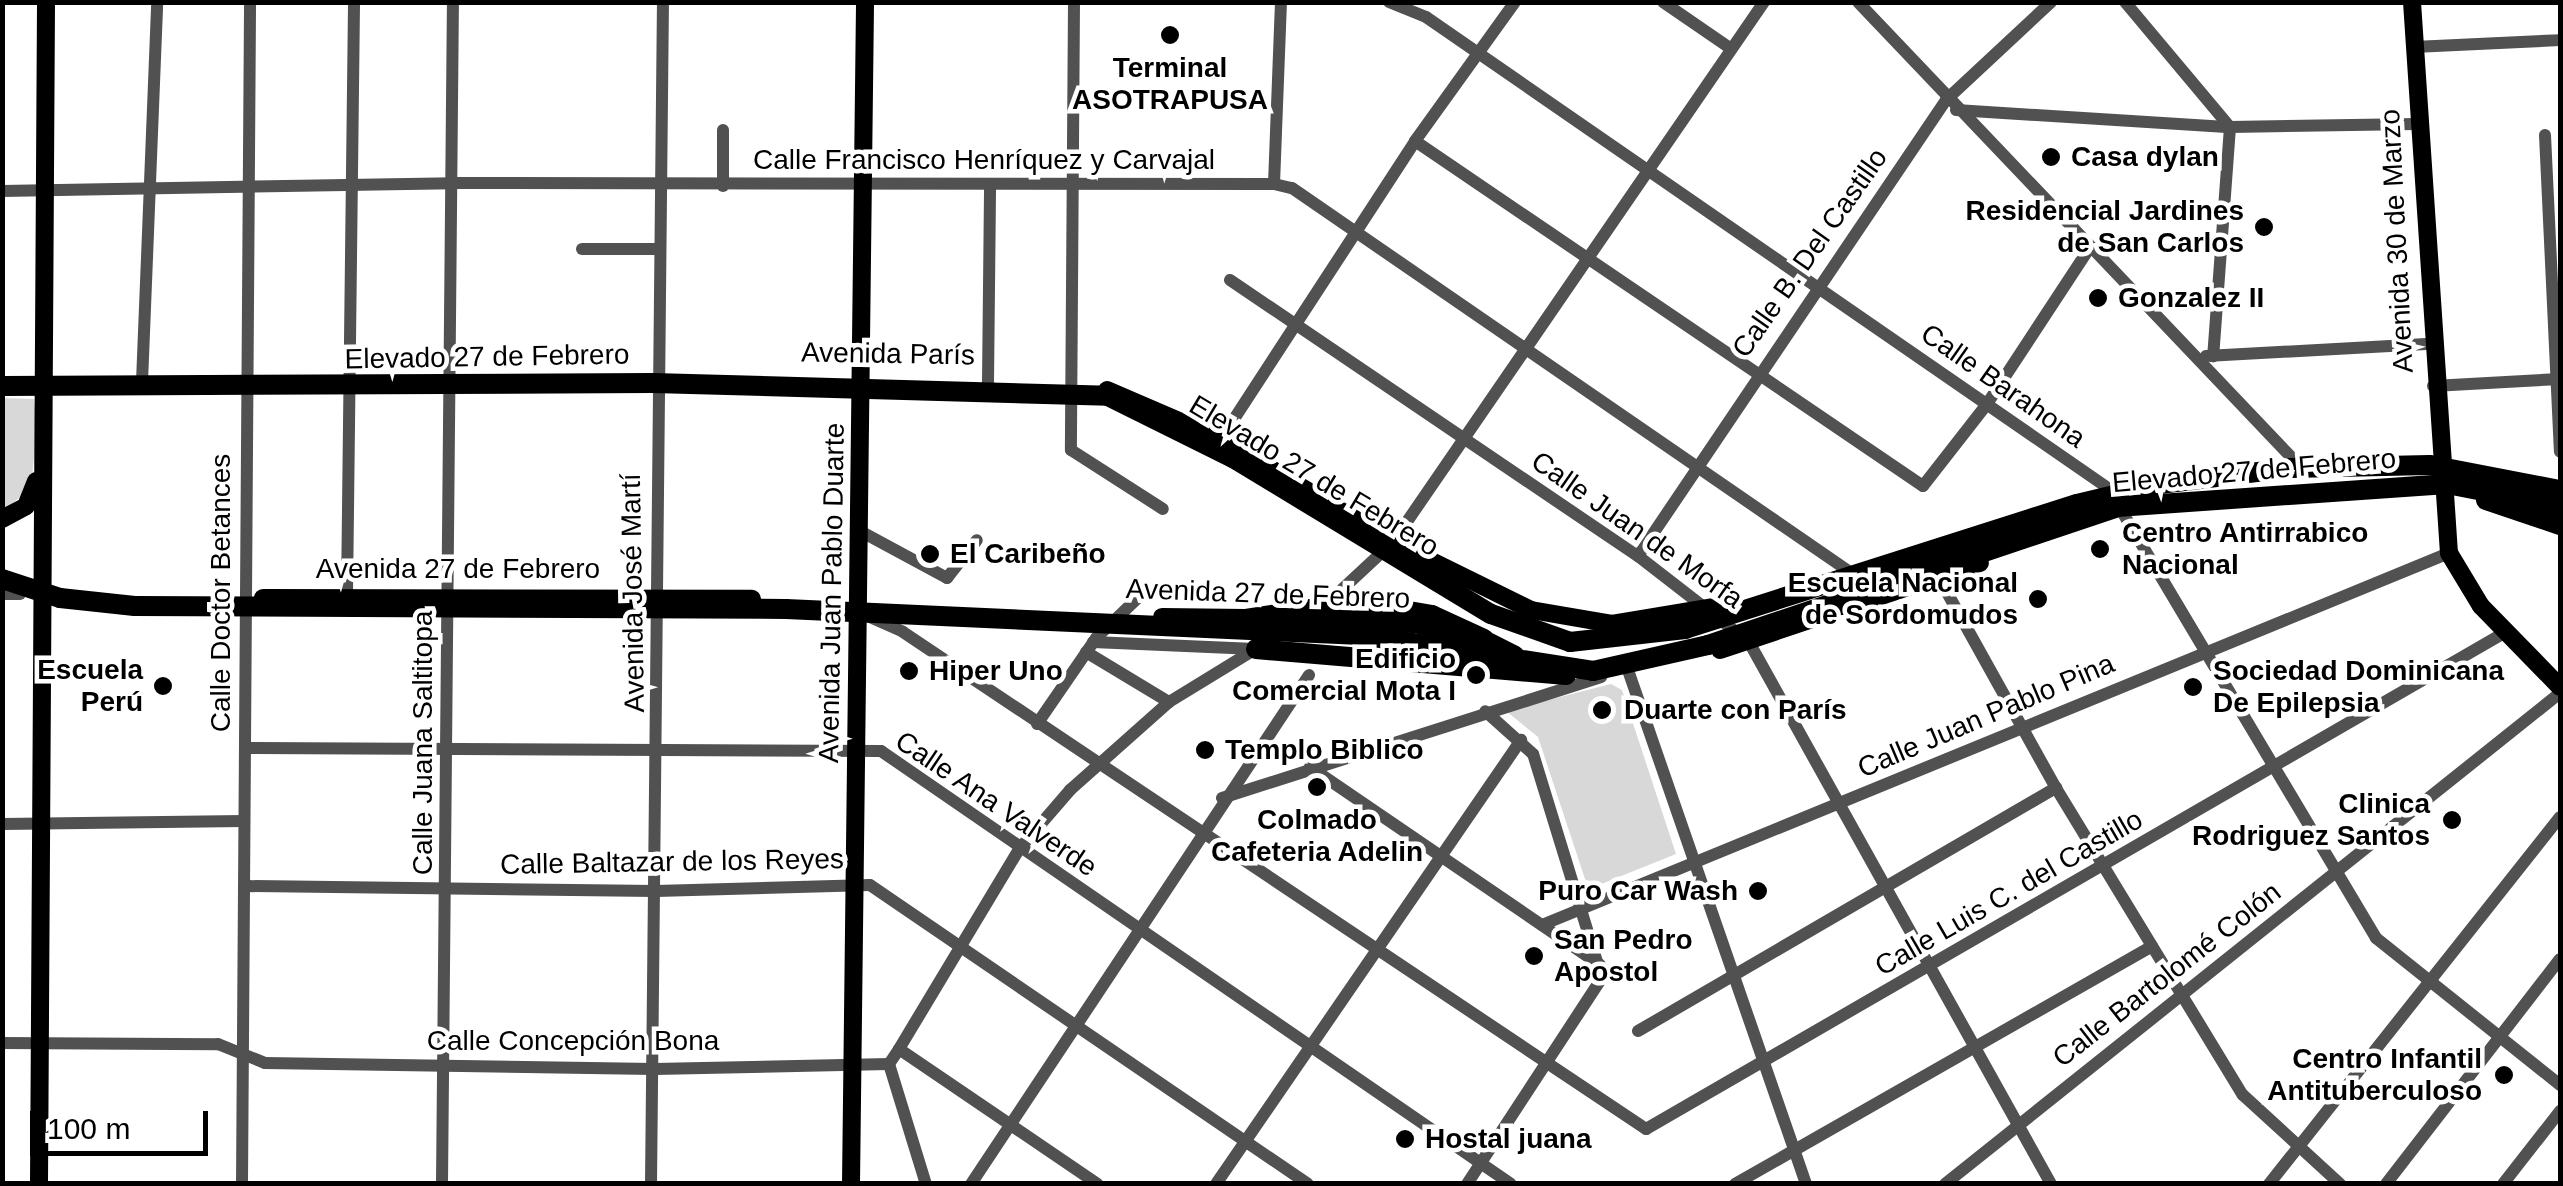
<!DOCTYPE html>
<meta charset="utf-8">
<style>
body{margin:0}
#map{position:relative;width:2563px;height:1186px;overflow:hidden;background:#fff;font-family:Arial,sans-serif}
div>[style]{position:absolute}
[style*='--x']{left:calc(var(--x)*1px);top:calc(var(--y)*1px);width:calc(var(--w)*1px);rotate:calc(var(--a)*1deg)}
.green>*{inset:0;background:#d8d8d8}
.minor>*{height:12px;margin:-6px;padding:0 6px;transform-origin:6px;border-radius:6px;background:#515151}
.major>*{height:18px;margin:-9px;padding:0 9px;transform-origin:9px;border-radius:9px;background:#000}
.highway>*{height:20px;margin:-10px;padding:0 10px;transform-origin:10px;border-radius:10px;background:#000}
.dots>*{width:28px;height:28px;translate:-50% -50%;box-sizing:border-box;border:5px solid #fff;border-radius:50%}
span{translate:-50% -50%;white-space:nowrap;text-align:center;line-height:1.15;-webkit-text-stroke:9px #fff;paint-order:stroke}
.poi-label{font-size:28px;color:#000;font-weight:700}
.left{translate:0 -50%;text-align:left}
.right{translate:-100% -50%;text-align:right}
.street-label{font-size:28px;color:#000}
.frame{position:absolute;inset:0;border:5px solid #000;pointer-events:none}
.scale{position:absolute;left:30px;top:1111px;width:178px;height:45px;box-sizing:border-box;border:5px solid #000;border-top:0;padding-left:12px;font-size:30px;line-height:35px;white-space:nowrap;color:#000;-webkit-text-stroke:8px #fff;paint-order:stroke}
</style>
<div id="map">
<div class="green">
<i style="clip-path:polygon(2px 398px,34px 399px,37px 427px,31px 488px,2px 512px)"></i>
<i style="clip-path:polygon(1611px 684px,1622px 690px,1676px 854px,1594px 887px,1585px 879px,1538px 737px,1506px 711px)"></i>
</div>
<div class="minor">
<i style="--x:1074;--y:2;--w:448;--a:90.4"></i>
<i style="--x:1071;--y:450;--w:109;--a:32.7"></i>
<i style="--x:1389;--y:2;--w:40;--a:22"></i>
<i style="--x:1426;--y:17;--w:829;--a:34.63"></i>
<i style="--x:2108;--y:488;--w:524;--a:59.22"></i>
<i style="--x:2376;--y:938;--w:236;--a:38.6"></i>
<i style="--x:1663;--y:2;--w:81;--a:34.5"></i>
<i style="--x:1858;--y:2;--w:634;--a:46.41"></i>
<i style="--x:2125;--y:2;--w:163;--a:50"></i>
<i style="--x:2230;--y:127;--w:230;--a:94.2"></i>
<i style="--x:2414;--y:47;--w:146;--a:-2.7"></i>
<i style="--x:1956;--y:110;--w:275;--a:3.6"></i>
<i style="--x:2230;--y:127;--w:187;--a:-0.9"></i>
<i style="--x:2545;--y:135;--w:317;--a:87.3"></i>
<i style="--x:1415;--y:141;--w:614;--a:34.18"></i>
<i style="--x:1923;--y:486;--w:104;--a:-52"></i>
<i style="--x:1987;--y:404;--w:186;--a:-56.7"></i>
<i style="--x:1274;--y:184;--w:182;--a:-87.8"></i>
<i style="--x:723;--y:186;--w:56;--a:-90"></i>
<i style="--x:2;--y:191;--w:451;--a:-1"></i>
<i style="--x:453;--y:183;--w:821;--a:0.07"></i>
<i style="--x:1274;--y:184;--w:18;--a:13"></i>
<i style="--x:1292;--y:188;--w:674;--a:34.54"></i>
<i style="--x:582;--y:249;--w:76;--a:0"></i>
<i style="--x:1230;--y:280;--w:493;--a:34.1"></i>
<i style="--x:1638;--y:556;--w:140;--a:37.8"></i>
<i style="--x:1749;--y:642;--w:620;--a:60.87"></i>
<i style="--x:2206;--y:356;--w:225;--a:-3.1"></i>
<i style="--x:142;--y:382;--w:380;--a:-87.7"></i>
<i style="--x:988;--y:383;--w:199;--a:-89.4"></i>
<i style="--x:2433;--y:386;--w:127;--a:-3.2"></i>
<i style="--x:1221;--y:439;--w:356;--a:-56.9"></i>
<i style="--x:1415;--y:141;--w:171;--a:-54.3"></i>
<i style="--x:860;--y:531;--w:99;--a:28.4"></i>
<i style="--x:947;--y:578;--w:48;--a:-51.7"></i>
<i style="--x:1638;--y:556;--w:550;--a:-55.96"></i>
<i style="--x:1946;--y:100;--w:144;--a:-43"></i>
<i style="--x:1939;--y:578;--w:240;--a:60.9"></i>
<i style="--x:2056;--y:788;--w:359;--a:58.7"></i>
<i style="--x:2243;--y:1095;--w:132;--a:42.5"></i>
<i style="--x:2;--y:594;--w:18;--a:0"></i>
<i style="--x:347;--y:594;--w:592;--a:-89.32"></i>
<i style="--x:1322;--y:608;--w:97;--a:-42.9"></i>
<i style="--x:1393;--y:542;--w:655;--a:-55.51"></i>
<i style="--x:870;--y:617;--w:36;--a:24"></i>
<i style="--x:903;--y:632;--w:894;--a:33.78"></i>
<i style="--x:1646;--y:1129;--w:991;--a:-30.03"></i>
<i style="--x:1093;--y:642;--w:162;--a:2.5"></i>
<i style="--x:1086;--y:652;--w:97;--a:31.1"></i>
<i style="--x:1629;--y:673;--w:541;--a:70.89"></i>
<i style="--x:1037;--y:724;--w:104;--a:-55.5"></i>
<i style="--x:1096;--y:638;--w:66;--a:-43.8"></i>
<i style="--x:246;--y:748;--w:635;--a:0.27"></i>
<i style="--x:881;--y:751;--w:764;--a:34.5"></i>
<i style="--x:1310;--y:767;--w:351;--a:34.3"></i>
<i style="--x:1222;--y:798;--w:398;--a:-17.7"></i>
<i style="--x:2;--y:824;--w:242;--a:-0.7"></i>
<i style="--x:244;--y:886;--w:412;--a:0.7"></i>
<i style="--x:656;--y:891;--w:214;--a:-1.6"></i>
<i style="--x:870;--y:885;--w:530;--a:34.32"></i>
<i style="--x:1542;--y:925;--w:980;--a:-22.3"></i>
<i style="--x:1638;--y:1031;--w:484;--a:-30.2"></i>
<i style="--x:2;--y:1043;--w:216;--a:0.3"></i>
<i style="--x:218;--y:1044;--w:51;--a:22"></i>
<i style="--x:265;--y:1063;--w:389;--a:0.9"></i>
<i style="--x:654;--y:1069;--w:235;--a:-1.2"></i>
<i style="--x:889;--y:1064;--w:18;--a:-56"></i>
<i style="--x:899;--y:1049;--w:240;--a:34.2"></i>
<i style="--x:899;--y:1049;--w:235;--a:-59"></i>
<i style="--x:1020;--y:848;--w:77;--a:-49.2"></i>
<i style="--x:1070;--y:790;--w:132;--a:-41.6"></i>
<i style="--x:1169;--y:702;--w:109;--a:-31.5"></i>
<i style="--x:889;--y:1064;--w:126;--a:72.9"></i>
<i style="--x:242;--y:1184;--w:1182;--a:-89.61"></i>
<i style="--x:442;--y:1184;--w:1182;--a:-89.47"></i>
<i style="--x:651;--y:1184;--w:1182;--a:-89.42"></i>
<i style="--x:971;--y:1184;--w:611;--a:-56.41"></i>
<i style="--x:1216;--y:1184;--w:539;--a:-55.51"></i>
<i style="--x:1467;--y:1184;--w:246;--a:-56.8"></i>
<i style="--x:1602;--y:978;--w:234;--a:-107.1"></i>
<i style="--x:1533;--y:754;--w:64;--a:-138.1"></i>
<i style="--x:1735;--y:1184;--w:480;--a:-29.7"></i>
<i style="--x:1945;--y:1184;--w:787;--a:-38.6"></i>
<i style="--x:2269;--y:1184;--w:468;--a:-51.6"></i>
<i style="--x:2386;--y:1184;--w:284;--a:-52.3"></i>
<i style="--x:2503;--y:1184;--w:93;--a:-52"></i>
</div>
<div class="major">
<i style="--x:2412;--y:2;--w:552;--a:86.16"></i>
<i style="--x:2449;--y:553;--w:62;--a:58.9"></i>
<i style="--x:2481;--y:606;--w:113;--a:45.7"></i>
<i style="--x:1107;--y:390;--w:124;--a:23.3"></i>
<i style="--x:1221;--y:439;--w:200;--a:30.9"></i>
<i style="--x:1393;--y:542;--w:154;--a:26.2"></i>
<i style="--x:1531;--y:610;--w:82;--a:9.8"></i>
<i style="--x:1612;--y:624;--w:122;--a:-9.5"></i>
<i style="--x:2;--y:519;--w:27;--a:-28"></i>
<i style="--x:26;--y:506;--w:27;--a:-68"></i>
<i style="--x:263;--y:598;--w:489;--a:0.1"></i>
<i style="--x:1162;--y:617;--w:84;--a:0.7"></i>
<i style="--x:1287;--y:619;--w:127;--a:2.3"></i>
<i style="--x:1414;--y:624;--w:72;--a:12.1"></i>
<i style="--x:1484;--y:639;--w:35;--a:27"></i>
<i style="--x:1720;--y:650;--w:274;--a:-18.5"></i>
<i style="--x:39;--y:1184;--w:1182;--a:-89.66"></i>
<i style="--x:851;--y:1184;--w:1182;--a:-89.32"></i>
</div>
<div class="highway">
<i style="--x:2;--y:386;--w:651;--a:-0.26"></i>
<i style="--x:653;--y:383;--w:455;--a:1.6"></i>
<i style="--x:1108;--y:396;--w:140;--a:26.4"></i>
<i style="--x:1233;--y:458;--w:301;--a:31.2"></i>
<i style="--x:1491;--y:614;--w:84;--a:19.5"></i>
<i style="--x:1570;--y:642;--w:116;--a:-6.4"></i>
<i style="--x:1685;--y:629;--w:411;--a:-17.7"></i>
<i style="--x:2077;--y:504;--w:85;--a:-13.5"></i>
<i style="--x:2160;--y:484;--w:131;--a:-7"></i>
<i style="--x:2290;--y:468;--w:140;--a:-1.2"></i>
<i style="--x:2430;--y:465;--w:132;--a:10.9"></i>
<i style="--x:2486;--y:500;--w:78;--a:18.7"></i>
<i style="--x:2;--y:579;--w:61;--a:18.1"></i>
<i style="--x:60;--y:598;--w:75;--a:6.1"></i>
<i style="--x:135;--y:606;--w:651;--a:0.26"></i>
<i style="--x:786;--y:609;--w:576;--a:2.59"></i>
<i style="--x:1361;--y:635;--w:235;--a:8.8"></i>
<i style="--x:1593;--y:671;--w:118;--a:-12.7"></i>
<i style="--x:1708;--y:645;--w:432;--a:-18.6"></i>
<i style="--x:2117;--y:507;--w:331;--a:-4"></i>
<i style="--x:2447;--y:484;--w:115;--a:11"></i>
<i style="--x:1233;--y:621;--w:78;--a:-8.9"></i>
<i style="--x:1310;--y:609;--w:76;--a:-1.5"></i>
<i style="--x:1386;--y:607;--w:47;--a:9.9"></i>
<i style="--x:1432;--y:615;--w:57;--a:24.8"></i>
<i style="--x:1256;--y:649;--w:311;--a:4.8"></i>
</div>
<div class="dots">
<i style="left:1170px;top:35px;background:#000"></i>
<i style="left:2051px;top:157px;background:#000"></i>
<i style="left:2264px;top:227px;background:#000"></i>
<i style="left:2098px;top:298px;background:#000"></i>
<i style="left:2100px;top:549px;background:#000"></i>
<i style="left:930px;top:554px;background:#000"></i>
<i style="left:2038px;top:599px;background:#000"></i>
<i style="left:909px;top:671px;background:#000"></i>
<i style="left:1476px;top:675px;background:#000"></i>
<i style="left:163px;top:686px;background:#000"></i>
<i style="left:2193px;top:687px;background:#000"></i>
<i style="left:1602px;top:710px;background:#000"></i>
<i style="left:1205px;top:750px;background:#000"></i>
<i style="left:1317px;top:787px;background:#000"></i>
<i style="left:2452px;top:820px;background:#000"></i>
<i style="left:1758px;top:891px;background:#000"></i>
<i style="left:1534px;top:956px;background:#000"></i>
<i style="left:2504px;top:1075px;background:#000"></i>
<i style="left:1405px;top:1139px;background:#000"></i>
</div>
<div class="poi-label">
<span style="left:1170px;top:84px">Terminal<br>ASOTRAPUSA</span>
<span class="left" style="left:2071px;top:157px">Casa dylan</span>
<span class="right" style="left:2244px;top:227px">Residencial Jardines<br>de San Carlos</span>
<span class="left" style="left:2118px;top:298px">Gonzalez II</span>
<span class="left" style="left:2122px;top:549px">Centro Antirrabico<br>Nacional</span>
<span class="left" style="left:950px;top:554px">El Caribeño</span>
<span class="right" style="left:2018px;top:599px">Escuela Nacional<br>de Sordomudos</span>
<span class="right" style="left:1456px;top:675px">Edificio<br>Comercial Mota I</span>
<span class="right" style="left:143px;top:686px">Escuela<br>Perú</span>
<span class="left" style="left:929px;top:671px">Hiper Uno</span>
<span class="left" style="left:2213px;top:687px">Sociedad Dominicana<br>De Epilepsia</span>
<span class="left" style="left:1624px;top:710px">Duarte con París</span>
<span class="left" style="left:1225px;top:750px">Templo Biblico</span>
<span class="right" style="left:2430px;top:820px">Clinica<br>Rodriguez Santos</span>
<span style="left:1317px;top:836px">Colmado<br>Cafeteria Adelin</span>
<span class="right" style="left:1738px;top:891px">Puro Car Wash</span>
<span class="left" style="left:1554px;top:956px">San Pedro<br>Apostol</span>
<span class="right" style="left:2482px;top:1075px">Centro Infantil<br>Antituberculoso</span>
<span class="left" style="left:1425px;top:1139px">Hostal juana</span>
</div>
<div class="street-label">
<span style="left:984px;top:160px">Calle Francisco Henríquez y Carvajal</span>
<span style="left:2397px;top:241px;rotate:-93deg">Avenida 30 de Marzo</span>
<span style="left:1810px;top:253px;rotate:-55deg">Calle B. Del Castillo</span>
<span style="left:888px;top:354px;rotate:1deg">Avenida París</span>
<span style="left:487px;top:357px;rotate:-1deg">Elevado 27 de Febrero</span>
<span style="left:2003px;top:386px;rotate:35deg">Calle Barahona</span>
<span style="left:2254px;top:471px;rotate:-5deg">Elevado 27 de Febrero</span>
<span style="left:1314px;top:476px;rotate:31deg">Elevado 27 de Febrero</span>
<span style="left:1637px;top:530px;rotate:35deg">Calle Juan de Morfa</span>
<span style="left:458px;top:569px">Avenida 27 de Febrero</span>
<span style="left:221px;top:593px;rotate:-90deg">Calle Doctor Betances</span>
<span style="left:633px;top:593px;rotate:-91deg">Avenida José Martí</span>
<span style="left:832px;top:593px;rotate:-89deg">Avenida Juan Pablo Duarte</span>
<span style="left:1268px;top:594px;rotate:2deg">Avenida 27 de Febrero</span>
<span style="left:1986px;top:716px;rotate:-23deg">Calle Juan Pablo Pina</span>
<span style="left:423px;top:743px;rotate:-90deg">Calle Juana Saltitopa</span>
<span style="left:996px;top:804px;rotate:34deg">Calle Ana Valverde</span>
<span style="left:672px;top:862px;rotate:-1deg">Calle Baltazar de los Reyes</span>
<span style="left:2009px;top:893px;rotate:-30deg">Calle Luis C. del Castillo</span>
<span style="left:2167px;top:975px;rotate:-38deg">Calle Bartolomé Colón</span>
<span style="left:573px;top:1041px">Calle Concepción Bona</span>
</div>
<div class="frame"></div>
<div class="scale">100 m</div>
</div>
